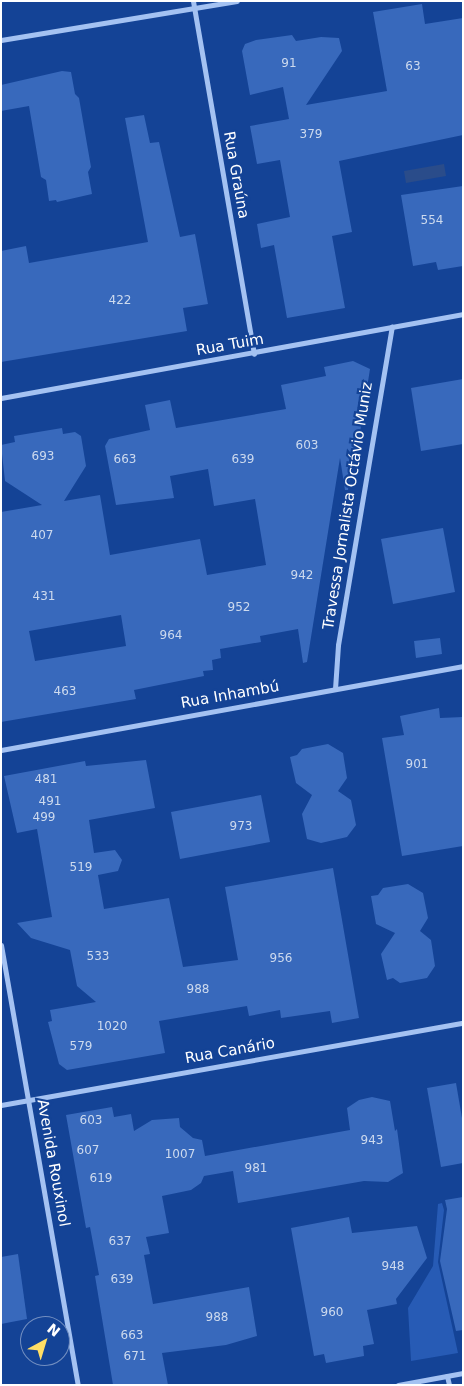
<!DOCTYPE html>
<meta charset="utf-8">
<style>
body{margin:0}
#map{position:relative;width:464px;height:1386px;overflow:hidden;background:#144396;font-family:"DejaVu Sans",sans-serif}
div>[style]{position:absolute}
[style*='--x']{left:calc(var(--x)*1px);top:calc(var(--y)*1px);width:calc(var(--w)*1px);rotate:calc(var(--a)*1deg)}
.green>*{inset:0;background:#275bb5}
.water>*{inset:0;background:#2a4c8a}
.building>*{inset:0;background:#3869bc}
.minor>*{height:5px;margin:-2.5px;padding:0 2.5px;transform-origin:2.5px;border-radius:2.5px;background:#a4c2f2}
span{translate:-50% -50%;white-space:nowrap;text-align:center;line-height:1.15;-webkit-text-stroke:4.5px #144396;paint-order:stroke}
.number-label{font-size:12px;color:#cddaee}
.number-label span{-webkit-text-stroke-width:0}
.street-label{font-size:15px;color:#fff}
.frame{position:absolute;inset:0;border:2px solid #fff;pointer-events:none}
.north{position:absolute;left:20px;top:1316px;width:50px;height:50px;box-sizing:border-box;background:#144396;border:1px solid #728ec0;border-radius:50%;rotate:39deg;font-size:14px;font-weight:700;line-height:20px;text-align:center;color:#fff}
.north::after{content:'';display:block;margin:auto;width:18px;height:22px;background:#ffde65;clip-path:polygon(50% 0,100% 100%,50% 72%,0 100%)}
</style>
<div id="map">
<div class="green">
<i style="clip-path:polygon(442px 1203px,444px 1210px,438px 1262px,458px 1353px,411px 1361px,408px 1308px,433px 1266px,438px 1204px)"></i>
</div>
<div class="water">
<i style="clip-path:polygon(444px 164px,446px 176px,406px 183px,404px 171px)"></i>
</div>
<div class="building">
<i style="clip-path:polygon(422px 4px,425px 24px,463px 18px,463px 135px,339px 161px,352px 232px,332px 236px,345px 308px,287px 318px,274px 245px,261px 248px,257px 224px,290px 217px,280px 160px,257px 164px,250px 126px,289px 119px,283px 87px,250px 95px,242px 51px,245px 44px,256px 40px,292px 35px,296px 41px,321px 37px,339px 38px,342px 51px,306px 105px,387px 91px,373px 12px)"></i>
<i style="clip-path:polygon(62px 71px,71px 72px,75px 94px,79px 98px,91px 167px,88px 172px,92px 194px,57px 202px,56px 200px,49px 201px,46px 180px,41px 177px,29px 106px,1px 111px,1px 85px)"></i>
<i style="clip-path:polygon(144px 115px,150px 143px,159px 142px,180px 237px,195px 234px,208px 304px,183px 308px,187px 331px,1px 362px,1px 251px,26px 246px,29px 263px,148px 242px,125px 118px)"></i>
<i style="clip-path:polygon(463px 186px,463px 266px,438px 270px,436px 262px,413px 266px,401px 195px)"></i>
<i style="clip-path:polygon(evenodd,353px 361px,370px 369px,359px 439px,356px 439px,348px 490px,345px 490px,340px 458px,307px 662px,303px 663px,298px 629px,260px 636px,261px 642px,220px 649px,221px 658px,212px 660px,213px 670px,203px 671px,204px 676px,134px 690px,136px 699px,1px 722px,1px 512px,42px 505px,5px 481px,1px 445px,15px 442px,14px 436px,62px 428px,63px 434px,75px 432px,81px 436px,86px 466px,64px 501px,100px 495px,110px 555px,200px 539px,207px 575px,266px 565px,255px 499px,214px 506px,208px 469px,170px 476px,174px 498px,116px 505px,105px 446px,109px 439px,150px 430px,145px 405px,170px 400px,176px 428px,286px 409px,281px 385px,326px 376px,324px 367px,353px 361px,121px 615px,126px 646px,35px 661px,29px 631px,121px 615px)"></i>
<i style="clip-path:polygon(463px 379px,463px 444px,421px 451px,411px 388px)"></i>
<i style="clip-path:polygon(443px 528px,455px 592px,393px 604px,381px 539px)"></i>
<i style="clip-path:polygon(440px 638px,442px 654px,416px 658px,414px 641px)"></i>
<i style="clip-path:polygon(439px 708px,440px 718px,463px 717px,463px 846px,402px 856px,382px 738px,404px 735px,400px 716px)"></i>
<i style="clip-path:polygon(328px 744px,343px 753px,347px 778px,338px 791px,351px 800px,356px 825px,347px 837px,321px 843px,307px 839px,302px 814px,312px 795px,296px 783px,290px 757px,297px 755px,302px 749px)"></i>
<i style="clip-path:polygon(146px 760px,155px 808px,89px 820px,94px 853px,115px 850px,122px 860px,118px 871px,98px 875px,104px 909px,169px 898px,183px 967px,238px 960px,225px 887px,333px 868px,359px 1018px,332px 1023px,330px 1011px,281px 1018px,280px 1010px,249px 1016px,247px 1006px,159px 1021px,165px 1053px,67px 1070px,59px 1064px,48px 1022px,52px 1021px,50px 1010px,96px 1002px,77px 986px,70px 950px,31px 938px,17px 923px,52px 917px,37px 829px,17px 833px,4px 776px,85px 761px,86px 766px)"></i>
<i style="clip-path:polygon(261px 795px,270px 842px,180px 859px,171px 812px)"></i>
<i style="clip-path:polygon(408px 884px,423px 893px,428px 918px,420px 931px,431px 940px,435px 966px,427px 978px,400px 983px,393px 978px,387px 980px,381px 954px,395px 933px,376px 924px,371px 896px,378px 895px,383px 888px)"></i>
<i style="clip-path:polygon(456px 1083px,463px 1124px,463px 1163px,441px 1167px,427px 1088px)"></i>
<i style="clip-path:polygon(372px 1097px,390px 1101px,395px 1131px,397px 1129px,403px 1173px,388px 1182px,364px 1181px,238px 1203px,233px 1171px,204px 1176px,201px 1183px,191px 1190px,162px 1196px,169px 1233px,146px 1237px,150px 1254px,144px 1255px,153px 1304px,249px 1287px,257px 1336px,226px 1345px,162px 1353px,168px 1385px,113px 1385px,95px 1276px,99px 1275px,90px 1227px,86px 1228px,66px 1115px,112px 1107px,114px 1117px,131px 1114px,134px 1131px,152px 1120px,179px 1118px,180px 1127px,193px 1138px,202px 1140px,205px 1156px,350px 1130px,347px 1108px,359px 1100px)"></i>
<i style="clip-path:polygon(463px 1197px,463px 1330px,456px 1331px,440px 1261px,447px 1209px,445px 1200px)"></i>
<i style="clip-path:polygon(349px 1217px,352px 1233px,417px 1226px,427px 1258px,396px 1299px,397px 1304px,367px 1310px,374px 1344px,363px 1346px,364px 1356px,326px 1363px,324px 1354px,314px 1356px,291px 1228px)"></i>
<i style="clip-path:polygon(18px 1254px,27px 1319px,1px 1324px,1px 1257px)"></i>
</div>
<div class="minor">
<i style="--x:193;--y:1;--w:358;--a:80.2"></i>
<i style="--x:1;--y:40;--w:239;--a:-9.4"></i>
<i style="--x:1;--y:398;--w:470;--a:-10.3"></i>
<i style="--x:335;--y:689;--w:44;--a:-86.1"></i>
<i style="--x:338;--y:645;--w:323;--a:-80.4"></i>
<i style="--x:1;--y:750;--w:470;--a:-10.3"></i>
<i style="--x:1;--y:945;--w:447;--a:80.1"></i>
<i style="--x:1;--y:1105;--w:469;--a:-10.1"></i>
<i style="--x:447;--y:1376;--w:9;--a:77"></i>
<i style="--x:398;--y:1385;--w:66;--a:-10.5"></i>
</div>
<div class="number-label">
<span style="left:289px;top:64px">91</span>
<span style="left:413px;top:67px">63</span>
<span style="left:311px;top:135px">379</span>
<span style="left:432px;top:221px">554</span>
<span style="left:120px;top:301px">422</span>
<span style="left:307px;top:446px">603</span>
<span style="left:43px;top:457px">693</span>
<span style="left:125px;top:460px">663</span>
<span style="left:243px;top:460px">639</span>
<span style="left:42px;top:536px">407</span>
<span style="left:302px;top:576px">942</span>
<span style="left:44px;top:597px">431</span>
<span style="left:239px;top:608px">952</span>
<span style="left:171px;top:636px">964</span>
<span style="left:65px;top:692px">463</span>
<span style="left:417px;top:765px">901</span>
<span style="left:46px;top:780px">481</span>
<span style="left:50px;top:802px">491</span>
<span style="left:44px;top:818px">499</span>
<span style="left:241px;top:827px">973</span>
<span style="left:81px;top:868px">519</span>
<span style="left:98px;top:957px">533</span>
<span style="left:281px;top:959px">956</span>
<span style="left:198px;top:990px">988</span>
<span style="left:112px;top:1027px">1020</span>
<span style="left:81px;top:1047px">579</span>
<span style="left:91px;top:1121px">603</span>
<span style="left:372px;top:1141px">943</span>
<span style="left:88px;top:1151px">607</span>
<span style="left:180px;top:1155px">1007</span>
<span style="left:256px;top:1169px">981</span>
<span style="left:101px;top:1179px">619</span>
<span style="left:120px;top:1242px">637</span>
<span style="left:393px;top:1267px">948</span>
<span style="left:122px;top:1280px">639</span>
<span style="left:332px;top:1313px">960</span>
<span style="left:217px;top:1318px">988</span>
<span style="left:132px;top:1336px">663</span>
<span style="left:135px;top:1357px">671</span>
</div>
<div class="street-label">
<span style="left:236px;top:175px;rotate:80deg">Rua Graúna</span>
<span style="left:230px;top:345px;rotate:-10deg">Rua Tuim</span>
<span style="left:348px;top:506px;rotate:-81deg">Travessa Jornalista Octávio Muniz</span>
<span style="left:230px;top:695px;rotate:-10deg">Rua Inhambú</span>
<span style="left:230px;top:1051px;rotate:-10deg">Rua Canário</span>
<span style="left:53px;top:1163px;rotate:80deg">Avenida Rouxinol</span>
</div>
<div class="frame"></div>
<div class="north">N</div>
</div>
